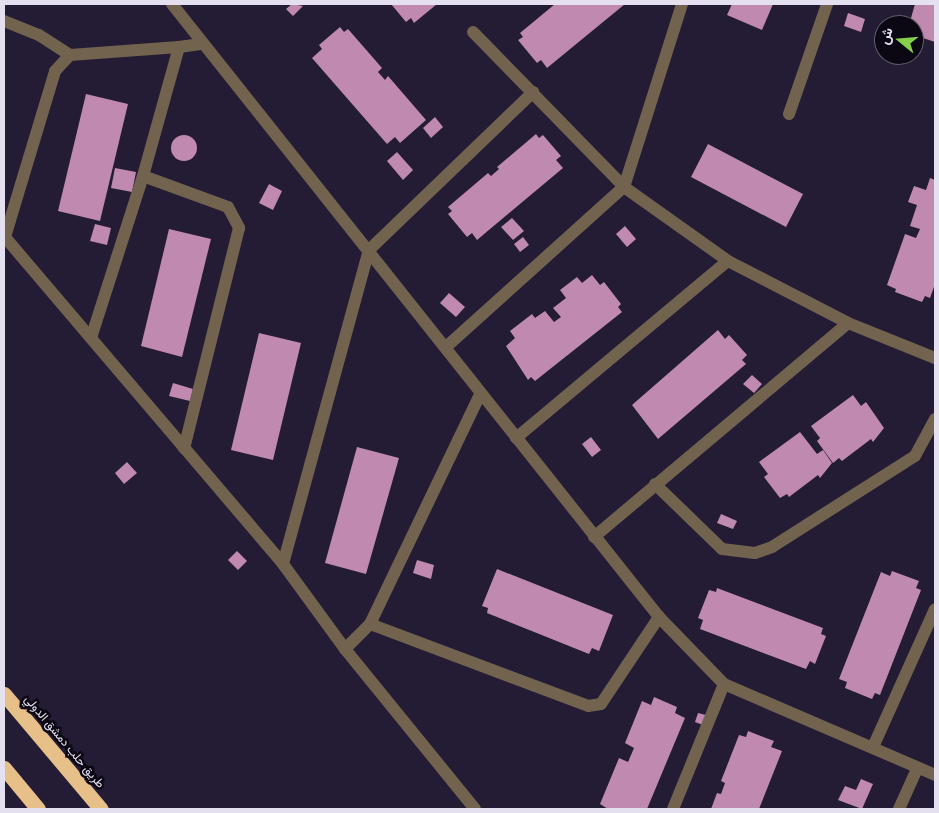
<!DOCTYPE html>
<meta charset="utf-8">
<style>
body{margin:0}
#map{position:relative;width:939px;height:813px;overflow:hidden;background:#231c34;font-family:"Public Sans",Vazirmatn,sans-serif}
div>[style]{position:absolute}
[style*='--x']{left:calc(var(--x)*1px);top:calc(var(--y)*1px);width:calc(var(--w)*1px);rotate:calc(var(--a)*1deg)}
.building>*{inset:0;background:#bf89b0}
.round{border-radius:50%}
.minor>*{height:12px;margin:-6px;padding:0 6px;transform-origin:6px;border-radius:6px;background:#72634e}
.motorway>*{height:15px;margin:-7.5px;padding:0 7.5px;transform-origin:7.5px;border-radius:7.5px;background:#e7bf89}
span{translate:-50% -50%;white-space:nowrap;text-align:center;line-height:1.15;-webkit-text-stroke:5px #0c0813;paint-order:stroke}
.street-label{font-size:12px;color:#e4e0f0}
.frame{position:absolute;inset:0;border:5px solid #e4e0f0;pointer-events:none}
.north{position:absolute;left:874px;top:15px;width:50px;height:50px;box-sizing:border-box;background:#0c0813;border:1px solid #625e6b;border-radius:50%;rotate:287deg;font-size:14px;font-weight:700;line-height:20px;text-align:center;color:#e4e0f0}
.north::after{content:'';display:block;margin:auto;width:18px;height:22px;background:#86cf4b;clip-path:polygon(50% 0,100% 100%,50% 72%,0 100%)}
</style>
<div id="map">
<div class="building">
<i style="clip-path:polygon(292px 4px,303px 6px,293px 16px,286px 9px)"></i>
<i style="clip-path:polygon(391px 4px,437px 4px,414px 23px,411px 18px,406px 22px)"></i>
<i style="clip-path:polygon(555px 4px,625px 4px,547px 68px,541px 60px,537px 63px,518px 40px,523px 37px,520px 33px)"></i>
<i style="clip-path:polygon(732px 4px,773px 4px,762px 30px,727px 15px)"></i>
<i style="clip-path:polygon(915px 4px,935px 4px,935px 42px,914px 35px,914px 25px,909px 25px)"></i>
<i style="clip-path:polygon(848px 13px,865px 19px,861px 32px,844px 26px)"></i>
<i style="clip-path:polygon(340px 27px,344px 32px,348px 29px,382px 68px,378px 72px,385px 80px,388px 76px,426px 120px,400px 143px,395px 137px,387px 144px,312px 58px,322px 49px,319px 45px)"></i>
<i style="clip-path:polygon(86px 94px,128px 104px,100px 221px,58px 211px)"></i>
<i style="clip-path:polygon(435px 117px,443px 127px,431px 138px,423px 128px)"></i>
<i style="clip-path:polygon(536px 134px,539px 138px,543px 135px,561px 156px,556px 160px,563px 168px,477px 240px,472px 233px,467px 237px,448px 214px,452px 211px,448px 207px,488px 173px,491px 176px,499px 169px,497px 167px)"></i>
<i class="round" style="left:171px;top:135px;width:26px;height:26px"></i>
<i style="clip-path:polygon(708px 144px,803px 194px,786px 227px,691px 177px)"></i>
<i style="clip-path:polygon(397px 152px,413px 170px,403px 180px,387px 161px)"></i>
<i style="clip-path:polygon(115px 168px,136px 172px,132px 192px,111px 188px)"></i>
<i style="clip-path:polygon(930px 178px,935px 180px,935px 284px,930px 298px,925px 296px,922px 302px,895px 292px,896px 289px,887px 285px,905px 234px,916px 238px,920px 229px,910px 226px,917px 205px,908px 202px,914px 186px,926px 190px)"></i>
<i style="clip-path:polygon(269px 184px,282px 191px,273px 210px,259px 203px)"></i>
<i style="clip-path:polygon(512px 218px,524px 231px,513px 240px,501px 227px)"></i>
<i style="clip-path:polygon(95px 224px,111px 228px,107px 245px,90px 241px)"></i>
<i style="clip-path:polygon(625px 226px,636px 239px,627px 247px,616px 234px)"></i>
<i style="clip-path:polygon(169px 229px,211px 239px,182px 357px,141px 346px)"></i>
<i style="clip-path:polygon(523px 237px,529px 245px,520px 252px,514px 244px)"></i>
<i style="clip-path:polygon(592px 275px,600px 285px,604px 282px,621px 304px,618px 307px,622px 312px,535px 381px,531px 377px,528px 380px,506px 346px,515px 338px,510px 331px,532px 314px,535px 318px,545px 311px,554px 322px,561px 317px,553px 308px,566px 298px,560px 290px,577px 277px,582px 283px)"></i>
<i style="clip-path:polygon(449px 293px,465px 307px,456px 317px,440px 303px)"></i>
<i style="clip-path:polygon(718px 330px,725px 339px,729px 335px,747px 355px,742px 360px,746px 364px,658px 439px,632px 405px)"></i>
<i style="clip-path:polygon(259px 333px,301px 343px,273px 460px,231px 450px)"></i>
<i style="clip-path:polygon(752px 375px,762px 384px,754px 393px,743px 384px)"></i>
<i style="clip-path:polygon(173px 383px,193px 389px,190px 401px,169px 396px)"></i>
<i style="clip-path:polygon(853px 395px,861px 406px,866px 402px,884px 428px,873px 442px,871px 439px,842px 461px,839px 458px,833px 463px,817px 441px,820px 438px,811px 426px)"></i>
<i style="clip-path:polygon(800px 432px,817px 454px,823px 450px,832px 463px,820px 478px,818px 475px,789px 497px,787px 494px,780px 498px,764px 477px,768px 474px,759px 462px)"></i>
<i style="clip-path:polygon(591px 437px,601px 450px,592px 457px,582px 444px)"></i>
<i style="clip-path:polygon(357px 447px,399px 458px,366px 574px,325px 563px)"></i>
<i style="clip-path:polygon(127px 462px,137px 473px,124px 484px,115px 473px)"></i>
<i style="clip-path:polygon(721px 514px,737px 521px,733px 529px,717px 523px)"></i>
<i style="clip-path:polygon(237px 551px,247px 561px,238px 570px,228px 560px)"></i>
<i style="clip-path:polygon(417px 560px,434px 565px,431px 579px,413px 573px)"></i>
<i style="clip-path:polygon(497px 569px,613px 615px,599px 651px,592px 648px,589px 654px,487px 613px,488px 608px,482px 606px)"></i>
<i style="clip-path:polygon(892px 571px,919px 581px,916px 588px,921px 590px,880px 695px,875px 693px,872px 699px,845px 688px,847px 682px,839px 679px,881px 572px,890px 576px)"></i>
<i style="clip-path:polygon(717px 588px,823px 628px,821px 634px,826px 636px,815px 664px,810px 661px,806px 669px,700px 629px,703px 620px,698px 618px,709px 590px,716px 592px)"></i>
<i style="clip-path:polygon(654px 697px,677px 707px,675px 713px,685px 718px,647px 809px,608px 809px,600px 804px,619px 758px,628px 762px,634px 748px,625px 743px,642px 701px,651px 705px)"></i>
<i style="clip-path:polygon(698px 713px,706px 715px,703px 725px,695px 722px)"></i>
<i style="clip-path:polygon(748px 731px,774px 741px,771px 747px,782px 751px,759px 809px,711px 809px,717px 793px,721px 794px,725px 783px,721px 781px,739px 735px,746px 737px)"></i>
<i style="clip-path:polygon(861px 779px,873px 784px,862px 809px,838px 800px,845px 786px,856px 790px)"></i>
</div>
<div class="minor">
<i style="--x:172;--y:4;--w:783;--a:51.53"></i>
<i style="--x:659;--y:617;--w:93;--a:45.9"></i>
<i style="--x:724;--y:684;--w:230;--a:23.3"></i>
<i style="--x:4;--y:21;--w:38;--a:22"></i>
<i style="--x:39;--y:35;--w:37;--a:33"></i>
<i style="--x:473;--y:32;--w:216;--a:45.7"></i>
<i style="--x:624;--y:187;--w:128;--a:35.4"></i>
<i style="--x:728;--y:261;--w:135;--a:27.3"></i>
<i style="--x:848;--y:323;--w:94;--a:21.9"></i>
<i style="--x:789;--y:114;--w:116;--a:-70.9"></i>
<i style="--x:143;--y:176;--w:90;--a:20"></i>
<i style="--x:228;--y:207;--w:24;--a:62"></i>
<i style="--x:239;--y:228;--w:227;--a:104"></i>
<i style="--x:4;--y:236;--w:431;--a:49.6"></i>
<i style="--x:283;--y:564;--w:105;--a:53.9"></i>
<i style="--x:345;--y:649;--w:206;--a:50.9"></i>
<i style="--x:5;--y:237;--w:173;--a:-73.2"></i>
<i style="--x:55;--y:71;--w:22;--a:-47"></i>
<i style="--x:70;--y:55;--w:109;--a:-4.2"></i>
<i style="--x:91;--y:338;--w:170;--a:-72.2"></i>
<i style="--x:143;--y:176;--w:134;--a:-74.4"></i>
<i style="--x:179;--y:47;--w:22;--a:-8"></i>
<i style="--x:446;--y:347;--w:239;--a:-42"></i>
<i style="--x:624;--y:187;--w:192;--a:-72.4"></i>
<i style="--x:516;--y:438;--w:276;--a:-39.9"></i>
<i style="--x:655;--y:484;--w:93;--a:44.1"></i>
<i style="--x:722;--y:549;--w:33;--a:7"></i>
<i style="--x:755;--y:553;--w:18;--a:-19"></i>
<i style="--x:772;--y:547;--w:169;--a:-32.5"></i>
<i style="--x:915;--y:456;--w:42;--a:-61.6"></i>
<i style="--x:594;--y:537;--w:332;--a:-40.1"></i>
<i style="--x:283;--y:564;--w:326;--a:-74.7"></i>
<i style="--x:369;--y:250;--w:228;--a:-43.9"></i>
<i style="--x:370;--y:624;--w:255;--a:-64.4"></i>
<i style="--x:345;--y:649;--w:35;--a:-45"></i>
<i style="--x:370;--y:624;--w:233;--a:20.6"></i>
<i style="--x:588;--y:706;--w:13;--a:-9"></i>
<i style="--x:601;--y:704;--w:105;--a:-56.3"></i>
<i style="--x:873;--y:747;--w:151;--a:-65.8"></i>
<i style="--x:673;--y:809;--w:135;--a:-67.8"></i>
<i style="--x:899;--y:809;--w:44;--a:-65.8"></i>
</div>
<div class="motorway">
<i style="--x:4;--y:694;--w:150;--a:49.9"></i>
<i style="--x:4;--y:768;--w:53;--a:50.3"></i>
</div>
<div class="street-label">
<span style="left:64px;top:742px;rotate:50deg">طريق حلب دمشق الدولي</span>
</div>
<div class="frame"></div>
<div class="north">ش</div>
</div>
